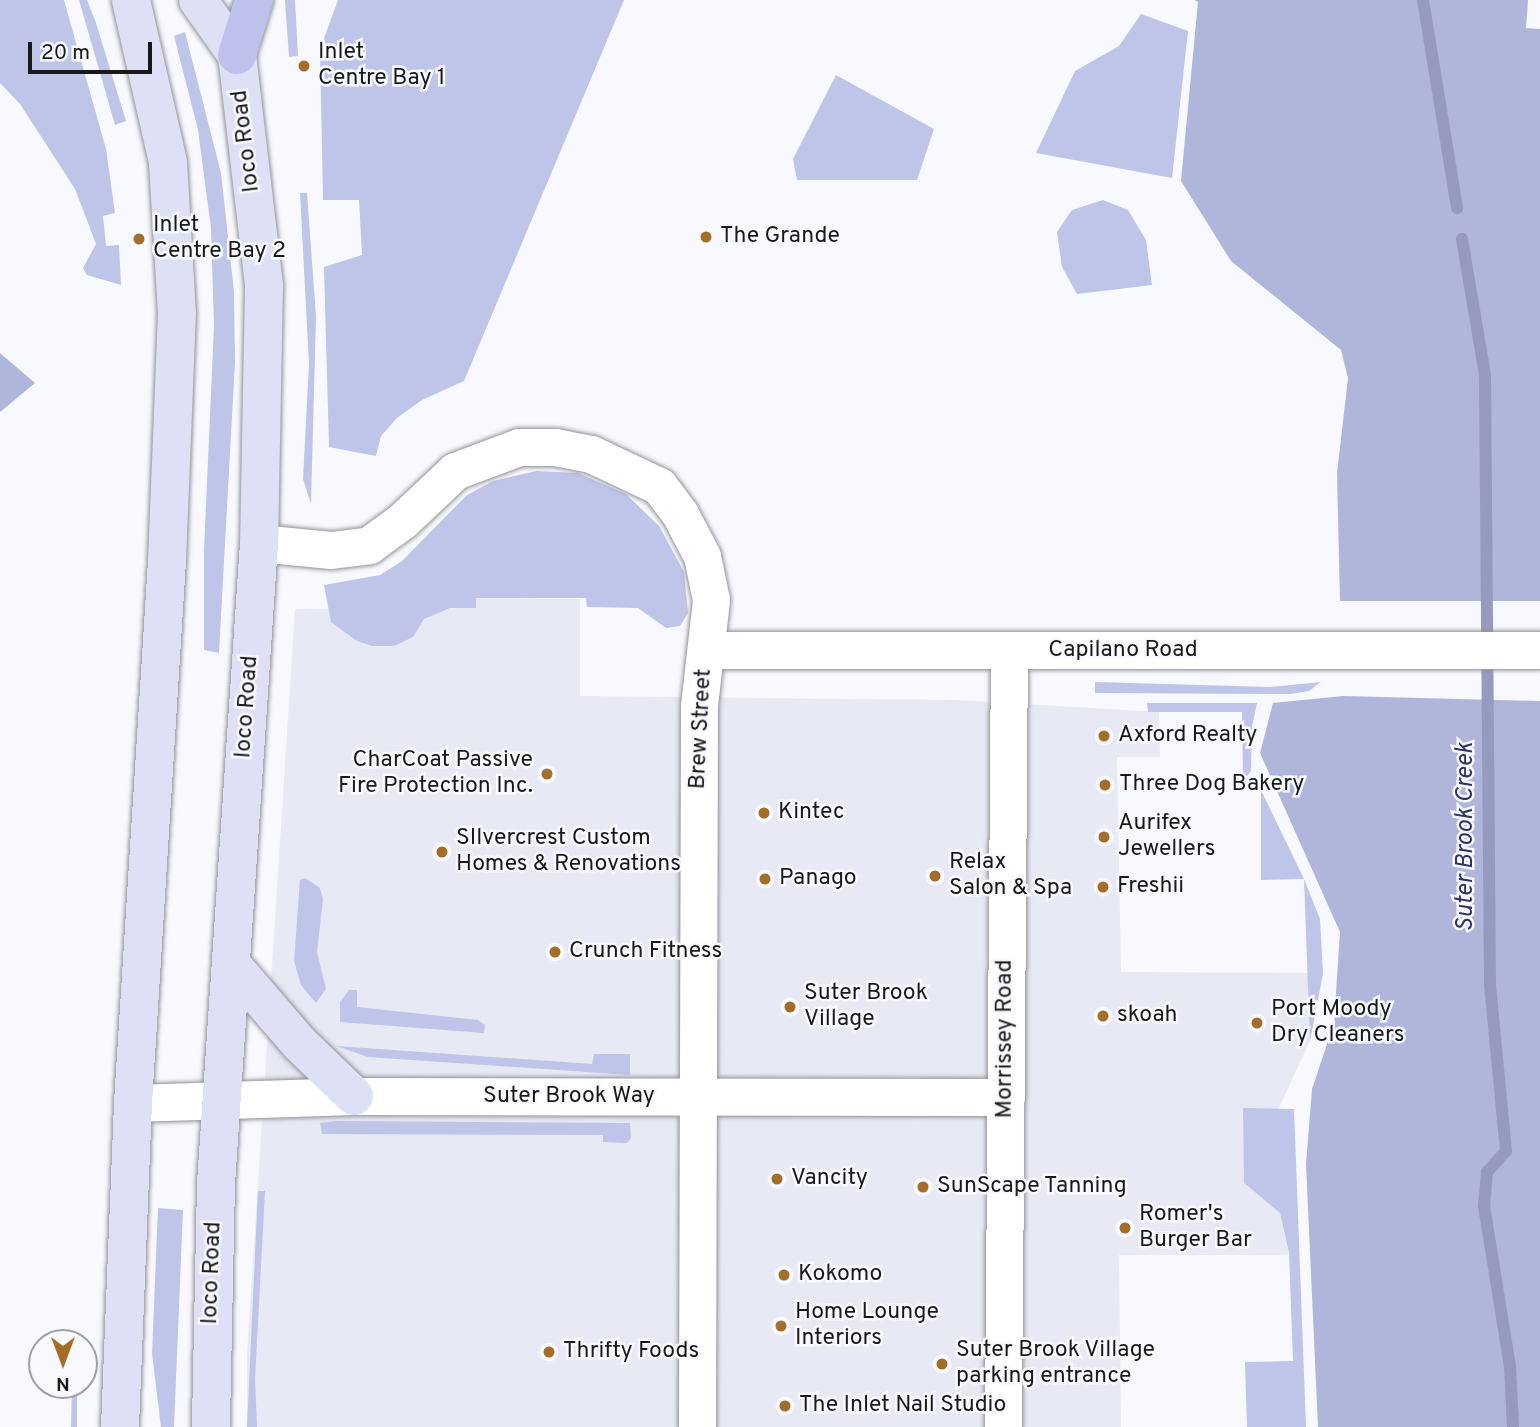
<!DOCTYPE html>
<style>
body{margin:0}
#map{position:relative;width:1540px;height:1427px;overflow:hidden;background:#f8f9fe;font-family:Overpass,sans-serif}
div>[style]{position:absolute}
[style*='--x']{left:calc(var(--x)*1px);top:calc(var(--y)*1px);width:calc(var(--w)*1px);rotate:calc(var(--a)*1deg)}
.built>*{inset:0;background:#e7e9f5}
.green>*{inset:0;background:#bfc4e9}
.forest>*{inset:0;background:#b0b5db}
.stream>*{height:12px;margin:-6px;padding:0 6px;transform-origin:6px;border-radius:6px;background:#969abf}
.roads{filter:drop-shadow(0 0 2px #939398) drop-shadow(0 0 2px #939398)}
.street>*{height:37px;margin:-18.5px;padding:0 18.5px;transform-origin:18.5px;border-radius:18.5px;background:#fff}
.secondary>*{height:38px;margin:-19px;padding:0 19px;transform-origin:19px;border-radius:19px;background:#dee0f6}
.primary>*{height:38px;margin:-19px;padding:0 19px;transform-origin:19px;border-radius:19px;background:#bdc1ec}
.dots>*{width:19px;height:19px;translate:-50% -50%;box-sizing:border-box;border:4px solid #f8f9fe;border-radius:50%}
span{translate:-50% -50%;white-space:nowrap;text-align:center;line-height:1.15;-webkit-text-stroke:5px #f8f9fe;paint-order:stroke}
.poi-label{font-size:23px;color:#19191a}
.left{translate:0 -50%;text-align:left}
.right{translate:-100% -50%;text-align:right}
.street-label{font-size:23px;color:#19191a}
.water-label{font-size:24px;color:#303263;font-style:italic}
.north{position:absolute;left:28px;top:1329px;width:70px;height:70px;box-sizing:border-box;background:#f8f9fe;border:2px solid #9f9fa3;border-radius:50%;rotate:180deg;font-size:19px;font-weight:700;line-height:28px;text-align:center;color:#19191a}
.north::after{content:'';display:block;margin:auto;width:24px;height:32px;background:#a46e28;clip-path:polygon(50% 0,100% 100%,50% 72%,0 100%)}
.scale{position:absolute;left:28px;top:42px;width:124px;height:32px;box-sizing:border-box;border:4px solid #19191a;border-top:0;padding-left:9px;font-size:21px;line-height:24px;white-space:nowrap;color:#19191a;-webkit-text-stroke:5px #f8f9fe;paint-order:stroke}
</style>
<div id="map">
<div class="built">
<i style="clip-path:polygon(476px 598px,580px 599px,580px 696px,957px 700px,1159px 712px,1160px 757px,1117px 757px,1121px 972px,1308px 973px,1310px 1041px,1244px 1183px,1280px 1213px,1289px 1255px,1119px 1255px,1121px 1427px,247px 1427px,247px 1354px,295px 609px,475px 608px)"></i>
</div>
<div class="green">
<i style="clip-path:polygon(0 0,64px 0,106px 149px,115px 213px,103px 216px,106px 246px,119px 245px,121px 285px,87px 275px,83px 268px,96px 244px,75px 189px,20px 104px,0 83px)"></i>
<i style="clip-path:polygon(79px 0,87px 0,96px 23px,126px 121px,115px 125px)"></i>
<i style="clip-path:polygon(285px 0,295px 0,298px 56px,289px 57px)"></i>
<i style="clip-path:polygon(338px 0,624px 0,464px 381px,422px 400px,397px 418px,381px 436px,376px 456px,329px 447px,324px 267px,362px 255px,359px 200px,323px 200px,320px 49px)"></i>
<i style="clip-path:polygon(1141px 14px,1188px 31px,1172px 178px,1036px 153px,1075px 71px,1119px 46px)"></i>
<i style="clip-path:polygon(185px 32px,221px 173px,234px 292px,235px 362px,219px 653px,204px 650px,204px 550px,214px 326px,211px 228px,198px 130px,174px 36px)"></i>
<i style="clip-path:polygon(836px 75px,934px 129px,917px 180px,797px 180px,793px 159px)"></i>
<i style="clip-path:polygon(300px 193px,307px 193px,316px 316px,311px 504px,303px 479px,309px 364px)"></i>
<i style="clip-path:polygon(1103px 200px,1128px 210px,1146px 240px,1152px 285px,1077px 294px,1062px 267px,1057px 232px,1072px 210px)"></i>
<i style="clip-path:polygon(536px 471px,578px 473px,626px 494px,659px 526px,684px 572px,688px 613px,680px 626px,666px 628px,638px 608px,587px 607px,586px 598px,476px 598px,476px 608px,450px 608px,424px 619px,413px 637px,394px 646px,372px 646px,357px 641px,331px 622px,324px 585px,380px 575px,402px 561px,467px 495px,493px 481px)"></i>
<i style="clip-path:polygon(1095px 682px,1270px 687px,1321px 682px,1309px 691px,1290px 694px,1095px 693px)"></i>
<i style="clip-path:polygon(1147px 703px,1257px 703px,1252px 727px,1251px 771px,1243px 781px,1242px 712px,1148px 712px)"></i>
<i style="clip-path:polygon(1261px 790px,1304px 879px,1320px 919px,1323px 974px,1310px 1041px,1304px 879px,1261px 880px)"></i>
<i style="clip-path:polygon(305px 878px,320px 888px,323px 899px,317px 952px,326px 989px,316px 1003px,301px 985px,294px 961px,300px 880px)"></i>
<i style="clip-path:polygon(349px 990px,357px 990px,357px 1007px,478px 1020px,485px 1025px,484px 1033px,340px 1022px,340px 1002px)"></i>
<i style="clip-path:polygon(336px 1046px,592px 1064px,594px 1054px,630px 1054px,630px 1075px,368px 1057px)"></i>
<i style="clip-path:polygon(1243px 1108px,1294px 1109px,1306px 1427px,1247px 1427px,1245px 1362px,1293px 1361px,1289px 1253px,1280px 1213px,1244px 1183px)"></i>
<i style="clip-path:polygon(337px 1121px,630px 1123px,631px 1138px,627px 1143px,603px 1142px,603px 1135px,322px 1134px,320px 1123px)"></i>
<i style="clip-path:polygon(258px 1191px,265px 1191px,255px 1379px,257px 1427px,247px 1427px)"></i>
<i style="clip-path:polygon(158px 1208px,183px 1210px,174px 1427px,161px 1427px,152px 1354px)"></i>
<i style="clip-path:polygon(72px 1385px,77px 1385px,77px 1427px,71px 1427px)"></i>
</div>
<div class="forest">
<i style="clip-path:polygon(1194px 0,1528px 0,1526px 28px,1540px 29px,1540px 601px,1340px 601px,1337px 473px,1348px 378px,1341px 350px,1231px 261px,1181px 181px,1198px 2px)"></i>
<i style="clip-path:polygon(0 353px,35px 383px,0 412px)"></i>
<i style="clip-path:polygon(1343px 696px,1540px 701px,1540px 1427px,1318px 1427px,1306px 1164px,1312px 1089px,1334px 1023px,1340px 932px,1260px 753px,1273px 703px)"></i>
</div>
<div class="stream">
<i style="--x:1423;--y:0;--w:211;--a:80.7"></i>
<i style="--x:1462;--y:239;--w:138;--a:80.4"></i>
<i style="--x:1485;--y:375;--w:610;--a:89.53"></i>
<i style="--x:1490;--y:985;--w:167;--a:84.5"></i>
<i style="--x:1506;--y:1151;--w:28;--a:132"></i>
<i style="--x:1487;--y:1172;--w:34;--a:95"></i>
<i style="--x:1484;--y:1206;--w:162;--a:80.8"></i>
<i style="--x:1510;--y:1366;--w:61;--a:87.2"></i>
</div>
<div class="roads">
<div class="street">
<i style="--x:259;--y:543;--w:72;--a:5.6"></i>
<i style="--x:331;--y:550;--w:38;--a:-7"></i>
<i style="--x:369;--y:545;--w:41;--a:-36"></i>
<i style="--x:402;--y:521;--w:73;--a:-43.3"></i>
<i style="--x:455;--y:471;--w:68;--a:-20.6"></i>
<i style="--x:519;--y:447;--w:36;--a:0"></i>
<i style="--x:555;--y:447;--w:37;--a:11"></i>
<i style="--x:591;--y:454;--w:75;--a:25.2"></i>
<i style="--x:659;--y:486;--w:35;--a:53"></i>
<i style="--x:680;--y:514;--w:47;--a:62.4"></i>
<i style="--x:702;--y:556;--w:45;--a:78.4"></i>
<i style="--x:711;--y:600;--w:107;--a:96.5"></i>
<i style="--x:699;--y:706;--w:721;--a:90.16"></i>
<i style="--x:706;--y:650;--w:834;--a:0"></i>
<i style="--x:133;--y:1103;--w:221;--a:-1.8"></i>
<i style="--x:354;--y:1096;--w:652;--a:0.09"></i>
<i style="--x:1003;--y:1427;--w:777;--a:-89.56"></i>
</div>
<div class="secondary">
<i style="--x:198;--y:0;--w:67;--a:54.7"></i>
<i style="--x:237;--y:55;--w:233;--a:83.3"></i>
<i style="--x:264;--y:286;--w:257;--a:91.1"></i>
<i style="--x:259;--y:543;--w:642;--a:93.84"></i>
<i style="--x:216;--y:1184;--w:243;--a:91.2"></i>
<i style="--x:232;--y:965;--w:104;--a:49.3"></i>
<i style="--x:300;--y:1044;--w:75;--a:43.9"></i>
<i style="--x:120;--y:1427;--w:324;--a:-87.7"></i>
<i style="--x:133;--y:1103;--w:543;--a:-86.41"></i>
<i style="--x:167;--y:561;--w:247;--a:-87.7"></i>
<i style="--x:177;--y:314;--w:152;--a:-93.4"></i>
<i style="--x:168;--y:162;--w:166;--a:-102.9"></i>
</div>
<div class="primary">
<i style="--x:237;--y:55;--w:58;--a:-72.8"></i>
</div>
</div>
<div class="dots">
<i style="left:304px;top:66px;background:#a46e28"></i>
<i style="left:706px;top:237px;background:#a46e28"></i>
<i style="left:139px;top:239px;background:#a46e28"></i>
<i style="left:1104px;top:736px;background:#a46e28"></i>
<i style="left:547px;top:774px;background:#a46e28"></i>
<i style="left:1105px;top:785px;background:#a46e28"></i>
<i style="left:764px;top:813px;background:#a46e28"></i>
<i style="left:1104px;top:837px;background:#a46e28"></i>
<i style="left:442px;top:852px;background:#a46e28"></i>
<i style="left:935px;top:876px;background:#a46e28"></i>
<i style="left:765px;top:879px;background:#a46e28"></i>
<i style="left:1103px;top:887px;background:#a46e28"></i>
<i style="left:555px;top:952px;background:#a46e28"></i>
<i style="left:790px;top:1007px;background:#a46e28"></i>
<i style="left:1103px;top:1016px;background:#a46e28"></i>
<i style="left:1257px;top:1023px;background:#a46e28"></i>
<i style="left:777px;top:1179px;background:#a46e28"></i>
<i style="left:923px;top:1187px;background:#a46e28"></i>
<i style="left:1125px;top:1228px;background:#a46e28"></i>
<i style="left:784px;top:1275px;background:#a46e28"></i>
<i style="left:781px;top:1326px;background:#a46e28"></i>
<i style="left:549px;top:1352px;background:#a46e28"></i>
<i style="left:942px;top:1364px;background:#a46e28"></i>
<i style="left:785px;top:1406px;background:#a46e28"></i>
</div>
<div class="poi-label">
<span class="left" style="left:318px;top:66px">Inlet<br>Centre Bay 1</span>
<span class="left" style="left:153px;top:239px">Inlet<br>Centre Bay 2</span>
<span class="left" style="left:720px;top:237px">The Grande</span>
<span class="left" style="left:1118px;top:736px">Axford Realty</span>
<span class="right" style="left:533px;top:774px">CharCoat Passive<br>Fire Protection Inc.</span>
<span class="left" style="left:1119px;top:785px">Three Dog Bakery</span>
<span class="left" style="left:778px;top:813px">Kintec</span>
<span class="left" style="left:1118px;top:837px">Aurifex<br>Jewellers</span>
<span class="left" style="left:456px;top:852px">SIlvercrest Custom<br>Homes &amp; Renovations</span>
<span class="left" style="left:949px;top:876px">Relax<br>Salon &amp; Spa</span>
<span class="left" style="left:779px;top:879px">Panago</span>
<span class="left" style="left:1117px;top:887px">Freshii</span>
<span class="left" style="left:569px;top:952px">Crunch Fitness</span>
<span class="left" style="left:804px;top:1007px">Suter Brook<br>Village</span>
<span class="left" style="left:1271px;top:1023px">Port Moody<br>Dry Cleaners</span>
<span class="left" style="left:1117px;top:1016px">skoah</span>
<span class="left" style="left:791px;top:1179px">Vancity</span>
<span class="left" style="left:937px;top:1187px">SunScape Tanning</span>
<span class="left" style="left:1139px;top:1228px">Romer's<br>Burger Bar</span>
<span class="left" style="left:798px;top:1275px">Kokomo</span>
<span class="left" style="left:795px;top:1326px">Home Lounge<br>Interiors</span>
<span class="left" style="left:956px;top:1364px">Suter Brook Village<br>parking entrance</span>
<span class="left" style="left:563px;top:1352px">Thrifty Foods</span>
<span class="left" style="left:799px;top:1406px">The Inlet Nail Studio</span>
</div>
<div class="street-label">
<span style="left:247px;top:141px;rotate:-97deg">Ioco Road</span>
<span style="left:1123px;top:651px">Capilano Road</span>
<span style="left:248px;top:707px;rotate:-86deg">Ioco Road</span>
<span style="left:702px;top:729px;rotate:-87deg">Brew Street</span>
<span style="left:1006px;top:1039px;rotate:-90deg">Morrissey Road</span>
<span style="left:569px;top:1097px">Suter Brook Way</span>
<span style="left:213px;top:1273px;rotate:-88deg">Ioco Road</span>
</div>
<div class="water-label">
<span style="left:1467px;top:837px;rotate:-90deg">Suter Brook Creek</span>
</div>
<div class="north">N</div>
<div class="scale">20 m</div>
</div>
